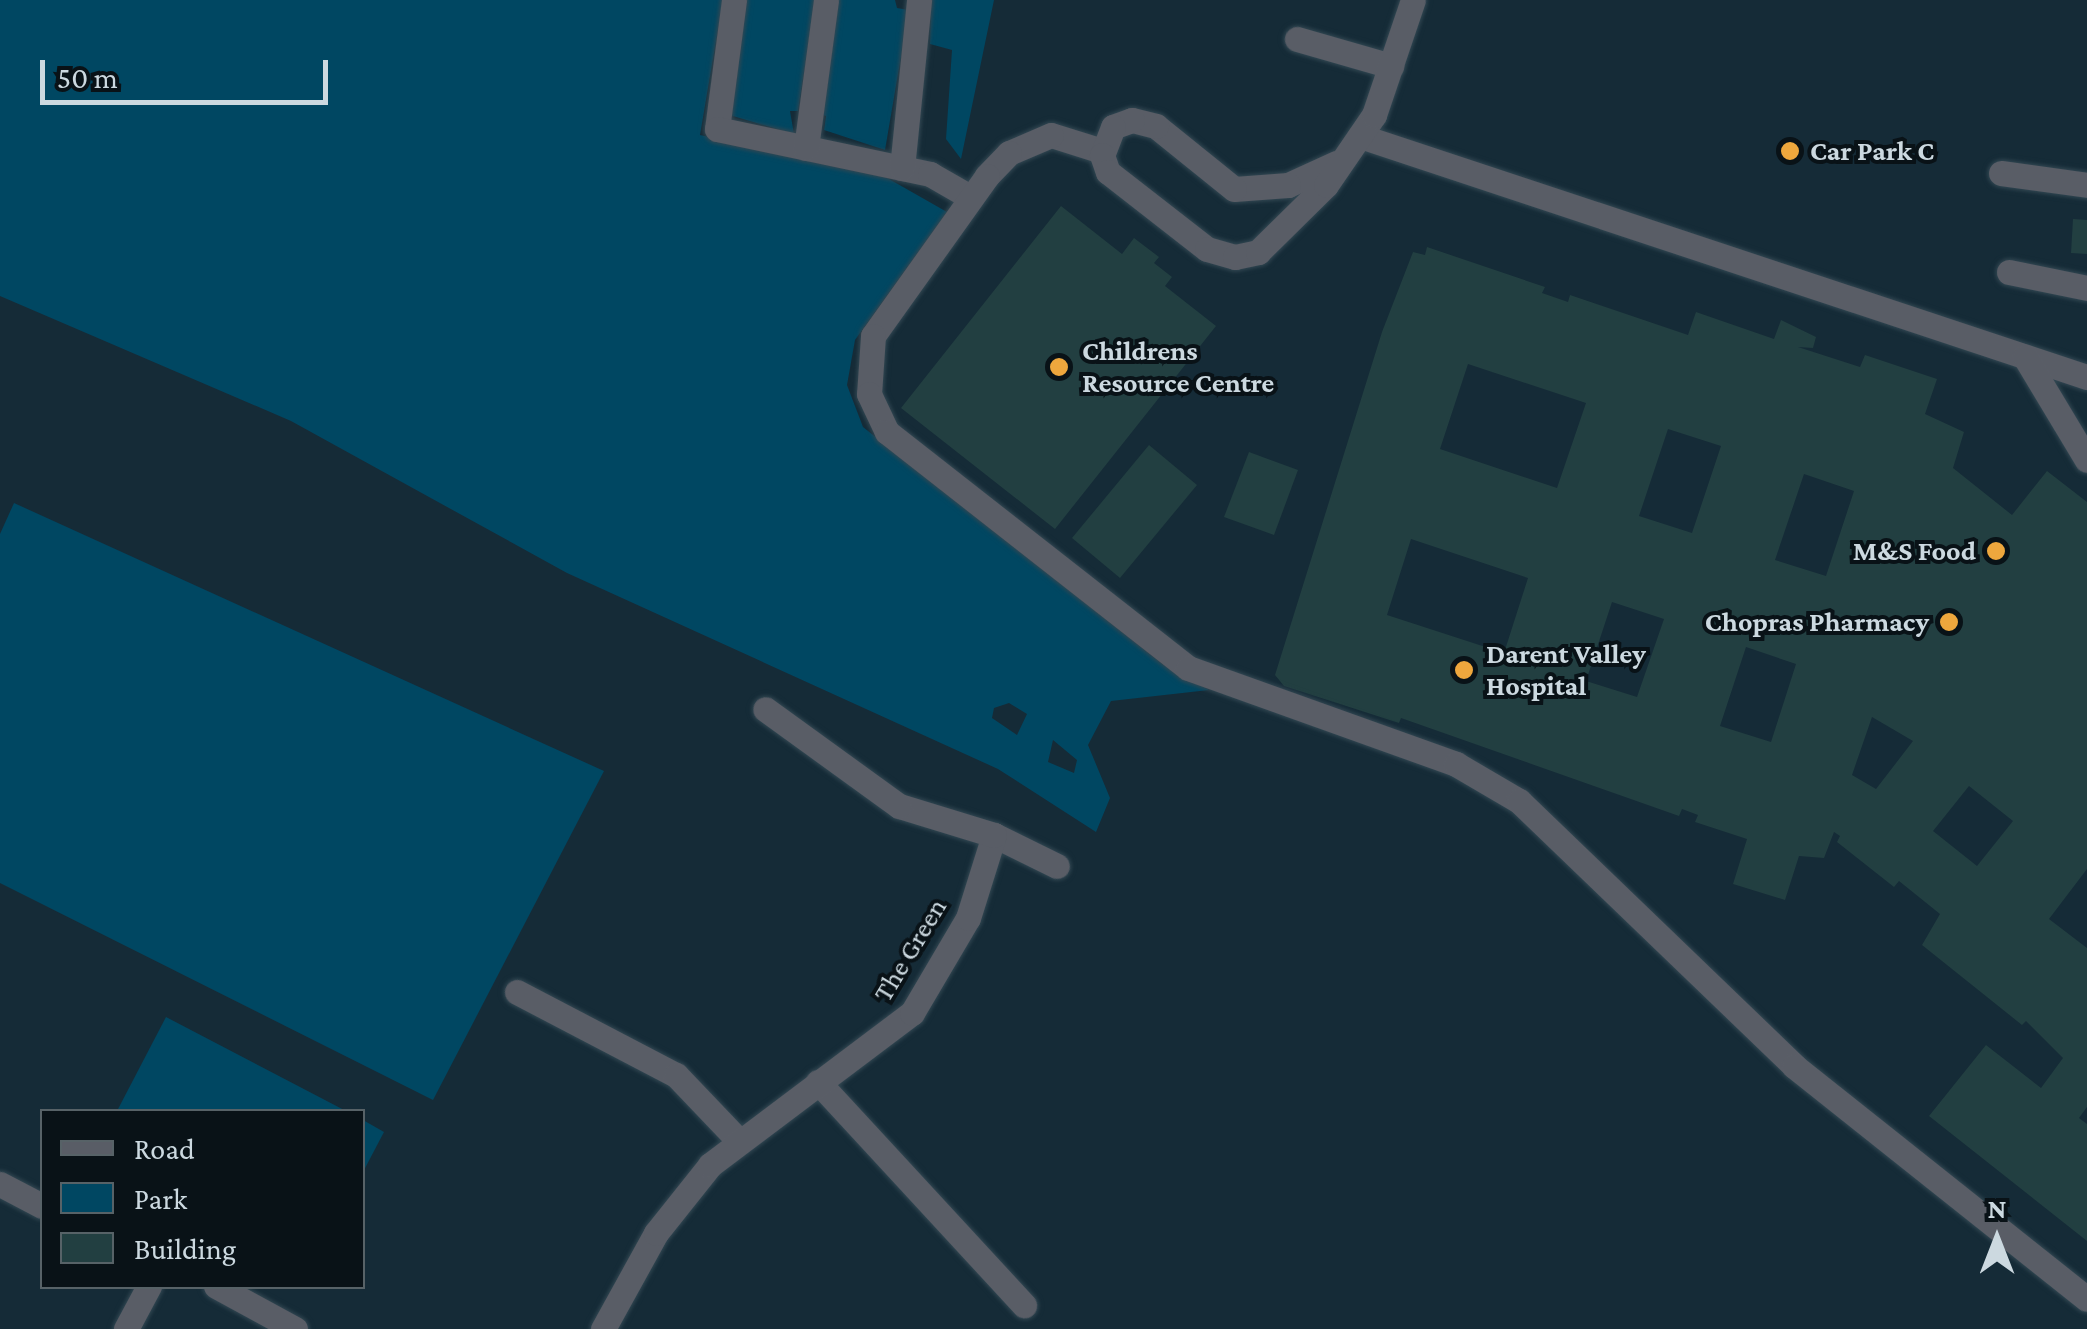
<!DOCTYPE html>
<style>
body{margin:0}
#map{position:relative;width:2087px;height:1329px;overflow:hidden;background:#152b37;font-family:"Crimson Pro",serif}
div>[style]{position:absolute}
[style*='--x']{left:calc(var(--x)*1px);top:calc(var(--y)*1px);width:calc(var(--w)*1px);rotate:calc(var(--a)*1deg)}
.green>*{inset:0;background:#004762}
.building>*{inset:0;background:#223f41}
.roads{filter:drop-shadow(0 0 2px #324752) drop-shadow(0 0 2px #324752)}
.minor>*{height:25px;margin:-12.5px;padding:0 12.5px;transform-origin:12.5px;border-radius:12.5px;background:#595d66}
.dots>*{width:28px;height:28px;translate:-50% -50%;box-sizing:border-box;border:5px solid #091217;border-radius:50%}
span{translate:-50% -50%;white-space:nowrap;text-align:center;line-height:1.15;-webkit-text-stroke:8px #091217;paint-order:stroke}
.poi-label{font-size:28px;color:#ccd9e0;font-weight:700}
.left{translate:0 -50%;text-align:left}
.right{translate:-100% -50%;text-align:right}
.street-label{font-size:28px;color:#ccd9e0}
.legend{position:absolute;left:40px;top:1109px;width:325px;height:180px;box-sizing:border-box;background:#091217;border:2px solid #576267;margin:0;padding:12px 18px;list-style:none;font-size:30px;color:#ccd9e0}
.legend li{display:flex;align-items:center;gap:20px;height:50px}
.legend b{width:50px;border:2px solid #576267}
.north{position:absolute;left:1947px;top:1189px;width:100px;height:100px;-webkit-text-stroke:8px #091217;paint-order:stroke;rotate:0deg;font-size:28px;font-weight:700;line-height:40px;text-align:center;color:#ccd9e0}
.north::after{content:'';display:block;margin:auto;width:35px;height:45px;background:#ccd9e0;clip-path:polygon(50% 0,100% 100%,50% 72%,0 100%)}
.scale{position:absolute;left:40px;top:60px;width:288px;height:45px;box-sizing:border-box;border:5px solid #ccd9e0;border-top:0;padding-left:12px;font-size:30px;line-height:35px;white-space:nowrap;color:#ccd9e0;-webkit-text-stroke:8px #091217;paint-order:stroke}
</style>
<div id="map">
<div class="green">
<i style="clip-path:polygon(evenodd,0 0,723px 0,700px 135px,882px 175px,947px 212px,855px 340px,847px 385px,863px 427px,1162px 664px,1209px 690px,1111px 701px,1088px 745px,1110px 798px,1096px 832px,998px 769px,567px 573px,291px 421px,0 296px,0 0,1009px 703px,1027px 714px,1017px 735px,992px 718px,994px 708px,1009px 703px,0 0,1053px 740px,1077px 760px,1074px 773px,1048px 762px,1053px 740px)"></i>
<i style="clip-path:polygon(744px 0,815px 0,798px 111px,790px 111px,794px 134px,726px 114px)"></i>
<i style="clip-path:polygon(837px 0,895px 0,897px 8px,909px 10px,885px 150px,824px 130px,826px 116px,820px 114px)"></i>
<i style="clip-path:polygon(931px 0,994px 0,961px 159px,946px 139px,952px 50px,930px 44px)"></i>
<i style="clip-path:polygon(14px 503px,604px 771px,433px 1100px,0 883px,0 534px)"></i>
<i style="clip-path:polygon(166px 1017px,346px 1111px,117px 1111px)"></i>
<i style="clip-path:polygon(363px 1120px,384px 1132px,363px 1172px)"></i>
</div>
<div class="building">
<i style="clip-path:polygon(1061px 206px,1122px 254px,1134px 238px,1159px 257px,1154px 263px,1172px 277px,1165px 286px,1216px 326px,1055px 529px,901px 408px)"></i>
<i style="clip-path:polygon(2073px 219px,2087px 220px,2087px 254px,2071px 253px)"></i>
<i style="clip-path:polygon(evenodd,1427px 247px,1545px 287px,1542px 293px,1568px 302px,1570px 295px,1688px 335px,1696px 312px,1774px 339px,1781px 320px,1816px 337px,1813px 348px,1798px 347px,1860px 367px,1865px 355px,1937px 379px,1925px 414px,1964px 432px,1953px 468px,2012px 515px,2047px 471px,2087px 502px,2087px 869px,2049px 919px,2087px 948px,2087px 1107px,2079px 1118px,2087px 1124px,2087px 1241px,1929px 1116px,1986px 1045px,2041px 1088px,2063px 1058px,2026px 1021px,2022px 1025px,1922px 945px,1940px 914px,1899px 881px,1894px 887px,1837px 842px,1840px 836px,1834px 832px,1824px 858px,1799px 856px,1785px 900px,1733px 884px,1747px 839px,1695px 822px,1698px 815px,1682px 809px,1679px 816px,1401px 718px,1399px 723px,1284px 686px,1275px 675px,1382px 332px,1413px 252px,1425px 255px,1427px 247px,1468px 364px,1586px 403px,1557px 488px,1440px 449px,1468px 364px,1427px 247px,1668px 429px,1721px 446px,1692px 533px,1639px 516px,1668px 429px,1427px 247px,1804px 474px,1854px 491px,1826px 576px,1775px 560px,1804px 474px,1427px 247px,1411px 539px,1528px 578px,1504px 653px,1387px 615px,1411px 539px,1427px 247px,1612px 602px,1664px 619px,1637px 697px,1586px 681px,1612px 602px,1427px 247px,1746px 647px,1796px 664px,1771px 742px,1720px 726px,1746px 647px,1427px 247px,1872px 717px,1913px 741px,1876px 789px,1852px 775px,1872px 717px,1427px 247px,1969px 786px,2013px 821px,1977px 866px,1933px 831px,1969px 786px)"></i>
<i style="clip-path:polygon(1149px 445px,1197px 485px,1120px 578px,1072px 538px)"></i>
<i style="clip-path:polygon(1249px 452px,1298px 470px,1274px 535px,1224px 517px)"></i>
</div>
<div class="roads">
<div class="minor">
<i style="--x:734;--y:0;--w:130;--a:97.5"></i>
<i style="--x:717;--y:129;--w:218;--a:11.9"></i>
<i style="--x:930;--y:174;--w:46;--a:29.9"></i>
<i style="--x:1297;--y:39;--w:98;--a:16"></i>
<i style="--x:1360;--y:136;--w:766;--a:18.34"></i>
<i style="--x:806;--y:148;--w:149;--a:-82.3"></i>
<i style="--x:1102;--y:151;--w:53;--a:-162.6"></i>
<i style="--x:1051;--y:135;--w:46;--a:156.8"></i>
<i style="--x:1009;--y:153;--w:32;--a:134"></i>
<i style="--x:987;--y:176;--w:196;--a:125.5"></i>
<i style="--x:873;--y:336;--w:58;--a:93.9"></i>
<i style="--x:869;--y:394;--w:42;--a:64.7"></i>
<i style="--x:887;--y:432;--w:382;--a:38.1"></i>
<i style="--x:1188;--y:668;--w:285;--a:19.7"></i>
<i style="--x:1456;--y:764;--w:73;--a:30.4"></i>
<i style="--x:1519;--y:801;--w:382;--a:43.9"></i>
<i style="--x:1794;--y:1066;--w:374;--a:38.5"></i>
<i style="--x:1336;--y:163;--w:53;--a:155.4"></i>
<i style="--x:1288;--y:185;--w:54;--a:175.8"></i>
<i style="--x:1234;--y:189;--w:100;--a:-141.1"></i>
<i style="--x:1156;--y:126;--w:25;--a:-166"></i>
<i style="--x:1132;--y:120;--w:20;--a:160"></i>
<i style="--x:1113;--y:127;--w:30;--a:111"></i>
<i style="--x:1102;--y:155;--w:18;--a:71"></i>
<i style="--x:1108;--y:172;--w:125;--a:37.9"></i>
<i style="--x:1207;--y:249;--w:29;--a:16"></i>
<i style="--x:1235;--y:257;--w:24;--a:-12"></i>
<i style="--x:1258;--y:252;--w:95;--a:-44.6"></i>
<i style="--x:1326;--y:185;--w:85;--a:-55.6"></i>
<i style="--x:1374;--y:115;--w:121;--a:-71.3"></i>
<i style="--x:902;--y:168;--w:169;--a:-84.2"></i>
<i style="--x:2001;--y:173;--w:87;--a:7.9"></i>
<i style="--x:2009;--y:272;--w:80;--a:11.6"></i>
<i style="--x:2025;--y:357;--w:120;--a:59"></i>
<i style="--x:994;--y:835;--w:70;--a:26.2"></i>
<i style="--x:517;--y:992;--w:179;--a:27.6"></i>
<i style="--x:676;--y:1075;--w:91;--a:46.3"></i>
<i style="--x:818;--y:1082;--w:304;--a:47.3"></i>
<i style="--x:0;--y:1184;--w:47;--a:27.6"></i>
<i style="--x:216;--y:1286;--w:90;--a:28.6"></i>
<i style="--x:126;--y:1329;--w:49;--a:-61.9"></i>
<i style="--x:603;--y:1329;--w:110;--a:-61.1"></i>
<i style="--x:656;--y:1233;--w:87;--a:-51.5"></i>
<i style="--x:710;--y:1165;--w:253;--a:-37"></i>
<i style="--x:912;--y:1013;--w:110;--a:-59.5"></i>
<i style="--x:968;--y:918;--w:87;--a:-72.6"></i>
<i style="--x:994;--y:835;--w:99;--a:-163"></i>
<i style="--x:899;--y:806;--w:165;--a:-144.1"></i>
</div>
</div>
<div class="dots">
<i style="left:1790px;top:151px;background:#eea73d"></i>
<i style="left:1059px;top:367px;background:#eea73d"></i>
<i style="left:1996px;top:551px;background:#eea73d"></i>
<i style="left:1949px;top:622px;background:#eea73d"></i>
<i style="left:1464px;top:670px;background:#eea73d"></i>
</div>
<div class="poi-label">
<span class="left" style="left:1810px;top:151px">Car Park C</span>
<span class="left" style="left:1082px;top:367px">Childrens<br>Resource Centre</span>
<span class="right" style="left:1976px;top:551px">M&amp;S Food</span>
<span class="right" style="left:1929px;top:622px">Chopras Pharmacy</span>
<span class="left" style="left:1486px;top:670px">Darent Valley<br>Hospital</span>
</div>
<div class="street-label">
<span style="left:910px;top:950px;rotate:-59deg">The Green</span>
</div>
<ul class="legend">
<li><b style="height:12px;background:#595d66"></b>Road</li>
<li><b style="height:28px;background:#004762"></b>Park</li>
<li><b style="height:28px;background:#223f41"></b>Building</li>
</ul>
<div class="north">N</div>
<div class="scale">50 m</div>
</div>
